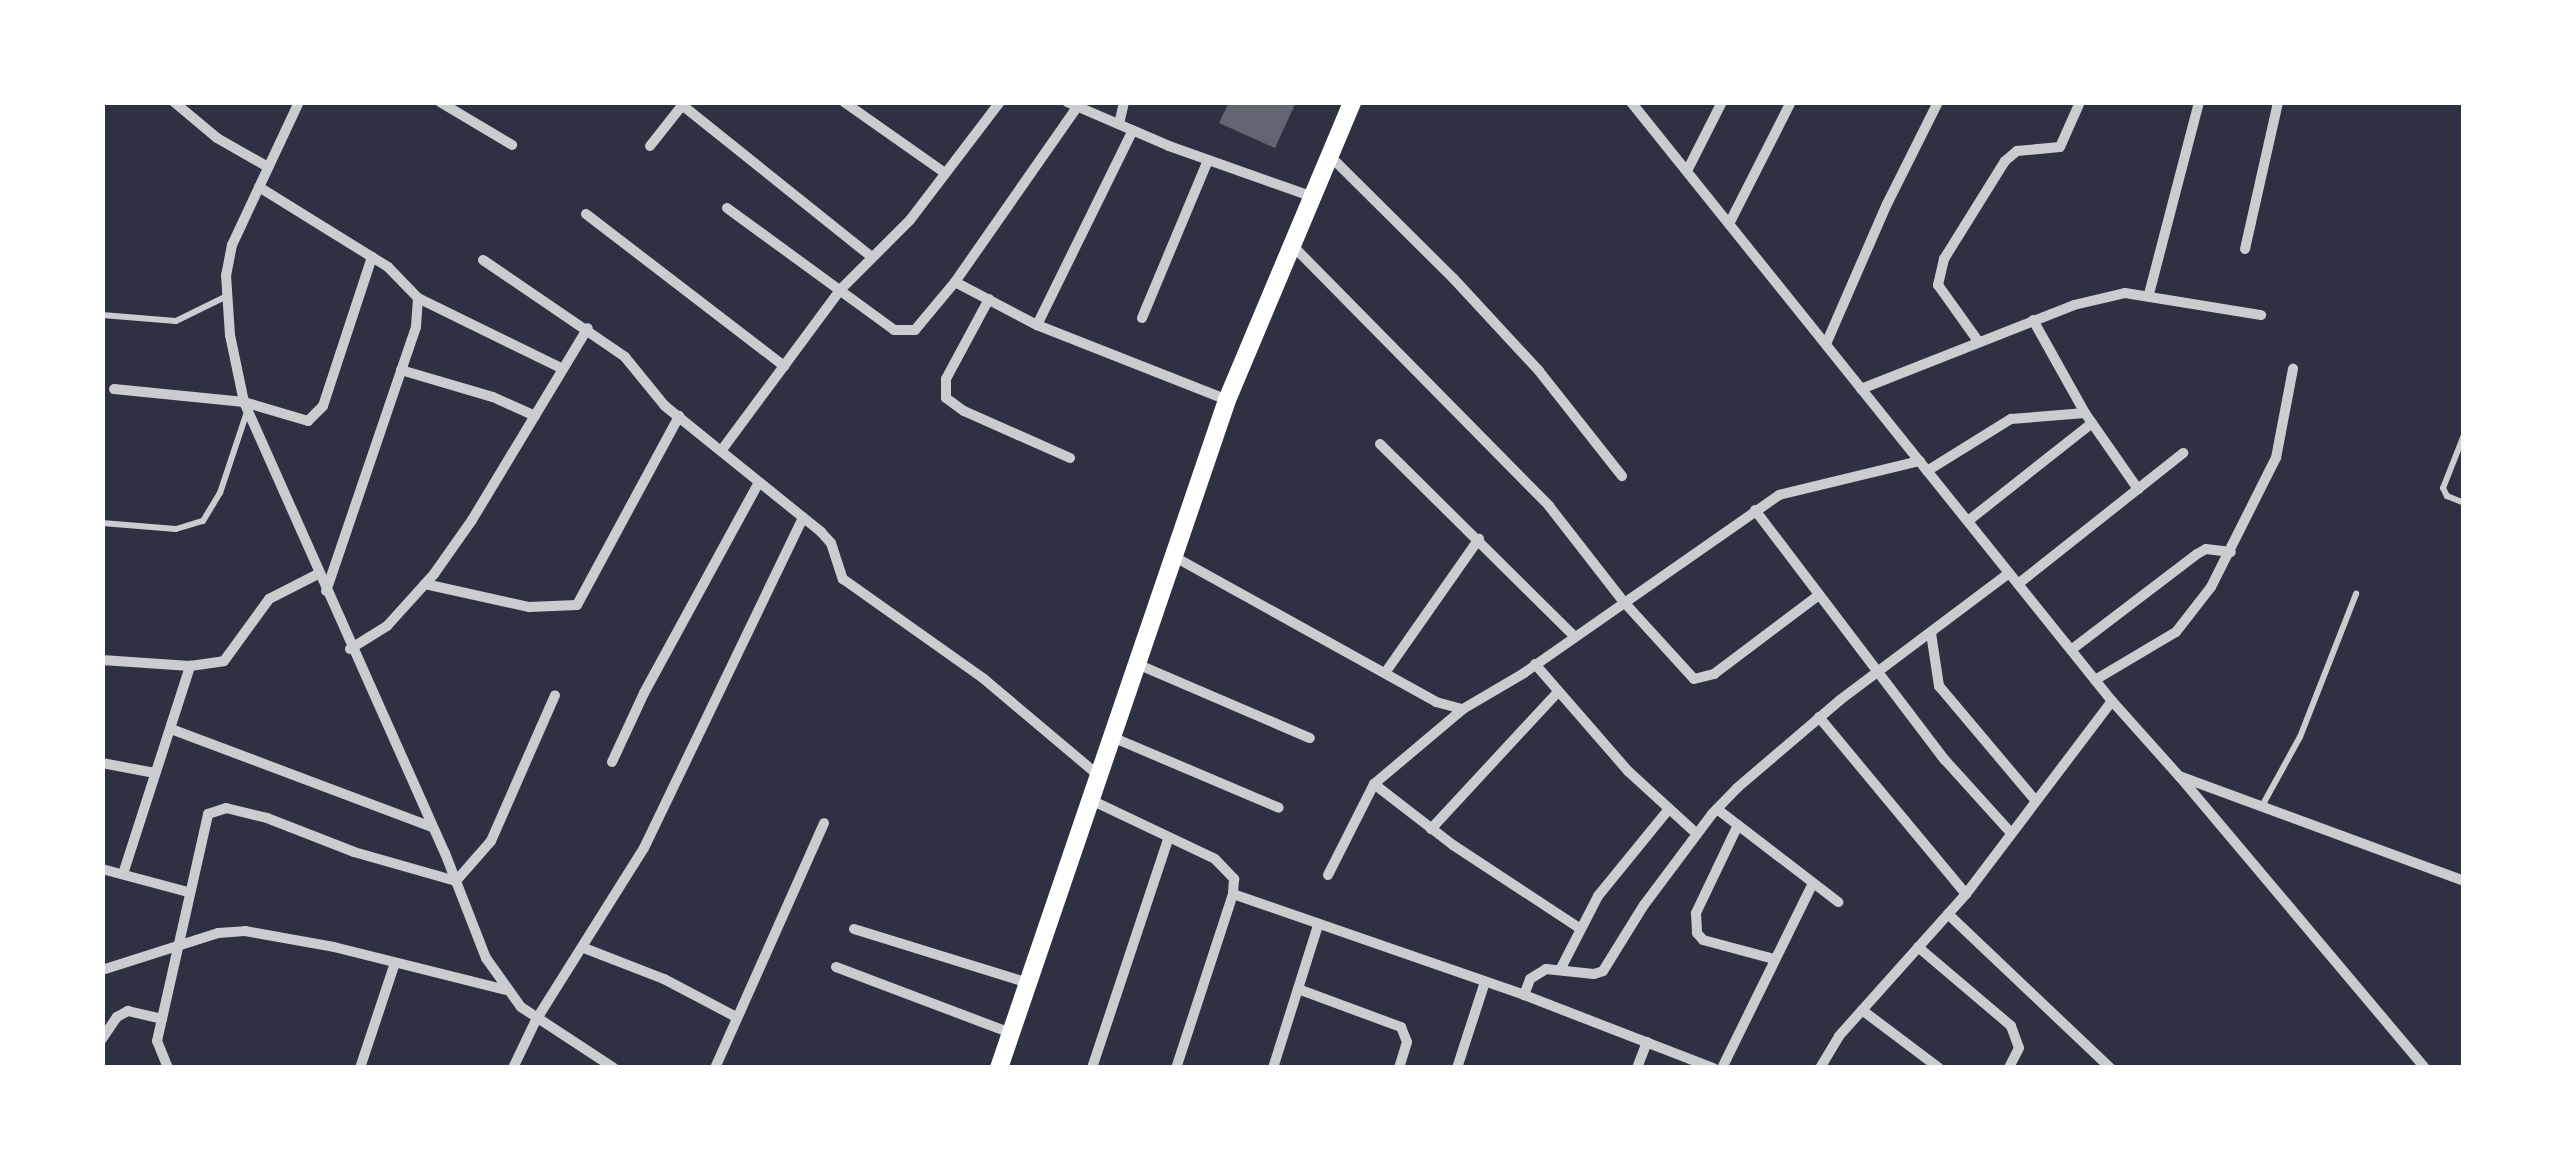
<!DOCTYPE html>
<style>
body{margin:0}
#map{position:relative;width:2566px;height:1170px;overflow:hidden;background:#2d3142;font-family:"Sofia Sans Condensed",sans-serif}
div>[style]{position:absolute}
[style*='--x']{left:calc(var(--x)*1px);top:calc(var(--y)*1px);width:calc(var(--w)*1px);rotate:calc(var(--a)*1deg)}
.building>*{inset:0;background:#626471}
.service>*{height:6px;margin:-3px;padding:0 3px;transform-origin:3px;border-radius:3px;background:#caccd0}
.minor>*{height:10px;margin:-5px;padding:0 5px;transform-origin:5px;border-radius:5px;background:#caccd0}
.primary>*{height:18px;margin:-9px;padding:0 9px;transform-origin:9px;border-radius:9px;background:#fff}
span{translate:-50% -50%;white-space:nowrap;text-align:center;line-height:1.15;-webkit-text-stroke:8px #fff;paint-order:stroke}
.frame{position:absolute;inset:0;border:105px solid #fff;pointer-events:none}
</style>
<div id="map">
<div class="building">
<i style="clip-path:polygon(1229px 102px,1296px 102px,1275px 148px,1219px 123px)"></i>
</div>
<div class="service">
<i style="--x:102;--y:315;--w:74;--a:4.6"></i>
<i style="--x:176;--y:321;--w:55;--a:-26.1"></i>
<i style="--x:2464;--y:435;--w:57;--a:111.6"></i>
<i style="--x:2443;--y:488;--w:9;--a:63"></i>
<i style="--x:2447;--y:496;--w:18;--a:22"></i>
<i style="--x:102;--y:523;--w:74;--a:4.6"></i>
<i style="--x:176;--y:529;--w:28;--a:-17"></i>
<i style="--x:203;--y:521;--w:33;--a:-59"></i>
<i style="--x:220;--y:493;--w:85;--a:-71.6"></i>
<i style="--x:2262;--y:806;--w:79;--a:-61.2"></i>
<i style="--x:2300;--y:737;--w:154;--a:-68.6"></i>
</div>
<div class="minor">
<i style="--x:174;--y:102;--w:56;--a:39.9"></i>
<i style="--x:217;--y:138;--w:59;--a:29.6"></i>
<i style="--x:299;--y:102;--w:158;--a:115.1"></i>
<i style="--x:232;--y:245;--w:31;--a:101"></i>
<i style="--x:226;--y:275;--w:60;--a:86.2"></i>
<i style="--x:230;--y:335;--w:68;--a:78.2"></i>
<i style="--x:244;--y:402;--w:494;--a:66"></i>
<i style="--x:445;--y:853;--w:113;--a:68.7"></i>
<i style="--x:486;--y:958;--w:60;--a:54.5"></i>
<i style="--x:521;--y:1007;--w:111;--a:33.3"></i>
<i style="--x:440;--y:102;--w:84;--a:30.8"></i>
<i style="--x:844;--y:102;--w:123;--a:35.1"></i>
<i style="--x:1067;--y:102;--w:111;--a:23.3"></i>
<i style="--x:1169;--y:146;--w:150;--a:19.5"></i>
<i style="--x:1631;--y:102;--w:768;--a:51.24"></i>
<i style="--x:2112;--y:701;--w:101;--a:48.2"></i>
<i style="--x:2179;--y:776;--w:304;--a:20.2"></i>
<i style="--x:682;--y:105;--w:243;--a:38.7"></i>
<i style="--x:1119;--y:124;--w:23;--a:-77"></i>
<i style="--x:650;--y:146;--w:55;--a:-51.7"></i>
<i style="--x:1329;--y:155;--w:175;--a:44.8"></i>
<i style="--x:1453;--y:278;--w:127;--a:47.2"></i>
<i style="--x:1539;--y:371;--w:134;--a:51.7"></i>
<i style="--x:1687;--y:171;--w:77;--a:-63.1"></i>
<i style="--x:259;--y:187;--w:152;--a:31.8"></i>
<i style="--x:388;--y:267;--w:43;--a:45.9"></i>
<i style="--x:418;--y:298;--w:29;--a:94"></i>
<i style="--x:416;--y:327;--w:279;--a:108.8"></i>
<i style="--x:727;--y:208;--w:207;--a:36.1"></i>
<i style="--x:894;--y:330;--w:21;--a:0"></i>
<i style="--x:915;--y:330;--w:62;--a:-50.2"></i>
<i style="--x:955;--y:282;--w:213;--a:-55.1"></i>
<i style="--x:586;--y:214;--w:250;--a:37.5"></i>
<i style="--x:1729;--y:224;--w:137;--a:-63.1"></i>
<i style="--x:1291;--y:244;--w:368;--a:45.4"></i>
<i style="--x:1549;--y:506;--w:120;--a:52.1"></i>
<i style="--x:1623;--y:601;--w:105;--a:47.7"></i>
<i style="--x:1694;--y:679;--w:21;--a:-14"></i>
<i style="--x:1714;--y:674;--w:131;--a:-37"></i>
<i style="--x:2245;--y:249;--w:151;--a:-77.3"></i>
<i style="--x:483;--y:260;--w:172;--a:34.3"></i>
<i style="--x:625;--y:357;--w:63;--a:50.8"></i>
<i style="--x:665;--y:406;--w:201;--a:38.9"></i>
<i style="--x:821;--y:532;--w:15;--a:48"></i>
<i style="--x:831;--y:543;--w:38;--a:72"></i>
<i style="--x:843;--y:579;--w:173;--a:35.3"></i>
<i style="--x:984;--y:679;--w:150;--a:40.1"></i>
<i style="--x:955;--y:282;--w:93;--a:27.7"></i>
<i style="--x:1037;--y:325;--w:204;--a:21.5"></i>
<i style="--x:2149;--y:294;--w:198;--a:-75.4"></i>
<i style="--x:418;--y:298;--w:161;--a:26.1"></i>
<i style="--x:989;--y:299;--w:91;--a:118.3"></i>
<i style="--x:946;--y:379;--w:19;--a:90"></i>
<i style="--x:946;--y:398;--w:22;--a:36"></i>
<i style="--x:964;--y:411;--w:116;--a:23.9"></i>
<i style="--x:1142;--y:318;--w:171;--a:-67.3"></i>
<i style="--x:2033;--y:320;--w:107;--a:60.8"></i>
<i style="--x:2085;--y:413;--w:93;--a:55.1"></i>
<i style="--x:1037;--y:325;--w:217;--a:-63.8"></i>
<i style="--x:1978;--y:341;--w:69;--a:-125.5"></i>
<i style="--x:1938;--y:285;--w:27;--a:-77"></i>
<i style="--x:1944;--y:259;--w:115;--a:-58.1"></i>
<i style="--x:2005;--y:161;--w:16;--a:-40"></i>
<i style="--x:2017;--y:151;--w:43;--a:-5.3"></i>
<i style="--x:2060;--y:147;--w:49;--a:-66"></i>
<i style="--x:1826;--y:344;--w:153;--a:-66.5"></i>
<i style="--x:1887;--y:204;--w:114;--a:-63.4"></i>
<i style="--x:401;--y:370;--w:96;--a:16.4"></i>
<i style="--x:493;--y:397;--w:46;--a:24.3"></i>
<i style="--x:114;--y:389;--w:131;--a:5.7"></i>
<i style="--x:244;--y:402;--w:67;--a:16.5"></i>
<i style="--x:308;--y:421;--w:21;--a:-45"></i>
<i style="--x:323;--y:406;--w:157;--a:-71.8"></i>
<i style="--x:1861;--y:389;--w:229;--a:-21.5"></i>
<i style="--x:2074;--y:305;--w:52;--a:-13.2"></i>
<i style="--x:2125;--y:293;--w:138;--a:9.2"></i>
<i style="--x:1380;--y:444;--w:273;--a:44.7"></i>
<i style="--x:721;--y:451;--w:200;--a:-53.5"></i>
<i style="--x:840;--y:290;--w:99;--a:-45"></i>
<i style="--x:910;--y:220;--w:148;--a:-52.7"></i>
<i style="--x:1927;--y:471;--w:99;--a:-31.8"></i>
<i style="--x:2011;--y:419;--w:74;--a:-4.6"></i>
<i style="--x:1755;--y:510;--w:314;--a:52.8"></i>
<i style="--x:1945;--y:760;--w:98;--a:47.9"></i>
<i style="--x:1968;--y:521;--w:158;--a:-38.3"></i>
<i style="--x:1173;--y:556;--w:301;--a:29"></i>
<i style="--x:1436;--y:702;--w:28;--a:15"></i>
<i style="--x:1463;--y:709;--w:71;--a:-30.5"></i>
<i style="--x:1524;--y:673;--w:311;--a:-34.9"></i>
<i style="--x:1779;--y:495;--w:145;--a:-13.6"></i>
<i style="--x:425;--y:584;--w:107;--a:12.5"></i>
<i style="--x:529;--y:607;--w:48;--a:-2.4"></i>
<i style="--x:577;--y:605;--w:215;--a:-61.6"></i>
<i style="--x:2018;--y:584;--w:211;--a:-38.4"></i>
<i style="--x:1931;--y:633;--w:54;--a:81.4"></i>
<i style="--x:1939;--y:686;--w:149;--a:49.9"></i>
<i style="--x:350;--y:649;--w:44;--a:-31.9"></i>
<i style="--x:387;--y:626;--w:70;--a:-47.9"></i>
<i style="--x:434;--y:574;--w:66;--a:-54.9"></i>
<i style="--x:472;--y:520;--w:224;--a:-58.9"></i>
<i style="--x:2071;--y:650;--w:158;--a:-37.3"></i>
<i style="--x:2197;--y:554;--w:10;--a:-29"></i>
<i style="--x:2206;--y:549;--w:25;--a:7"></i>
<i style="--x:102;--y:660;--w:88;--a:3.9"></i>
<i style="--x:190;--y:666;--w:34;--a:-8"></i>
<i style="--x:224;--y:661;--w:77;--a:-54"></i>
<i style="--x:269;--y:599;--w:55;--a:-27"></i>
<i style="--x:1137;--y:664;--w:188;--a:23.2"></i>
<i style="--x:1535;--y:664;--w:142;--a:49"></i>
<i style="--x:1628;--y:771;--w:93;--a:42.4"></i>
<i style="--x:1385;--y:673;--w:164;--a:-55"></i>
<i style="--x:2095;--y:680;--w:94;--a:-30.7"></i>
<i style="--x:2176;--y:632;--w:57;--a:-52.1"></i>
<i style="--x:2211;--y:587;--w:144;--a:-63.3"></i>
<i style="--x:2276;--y:458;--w:91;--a:-79.2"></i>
<i style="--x:1819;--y:717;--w:230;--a:50.3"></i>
<i style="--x:171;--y:729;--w:279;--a:20.6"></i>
<i style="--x:1112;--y:737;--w:181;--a:23"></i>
<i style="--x:612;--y:762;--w:76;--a:-65.1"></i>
<i style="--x:644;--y:693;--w:240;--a:-61.4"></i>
<i style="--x:102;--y:763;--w:54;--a:10.7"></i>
<i style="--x:2180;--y:777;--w:380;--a:49.9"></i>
<i style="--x:1374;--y:784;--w:100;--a:37.7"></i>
<i style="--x:1453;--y:845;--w:149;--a:33.3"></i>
<i style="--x:1091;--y:800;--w:137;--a:25.4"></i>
<i style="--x:1215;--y:859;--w:28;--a:46"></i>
<i style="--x:1234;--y:879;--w:15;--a:94"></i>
<i style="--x:1233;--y:894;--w:183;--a:108.1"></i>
<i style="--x:1717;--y:809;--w:153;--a:37.5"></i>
<i style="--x:1738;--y:825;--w:98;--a:115.5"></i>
<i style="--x:1696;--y:913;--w:20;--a:87"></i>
<i style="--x:1697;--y:933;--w:9;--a:49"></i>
<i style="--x:1703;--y:940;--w:73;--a:15"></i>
<i style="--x:1431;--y:829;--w:187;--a:-47.2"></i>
<i style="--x:102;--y:869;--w:89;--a:15"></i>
<i style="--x:123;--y:874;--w:219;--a:-72.1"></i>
<i style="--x:1328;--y:875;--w:102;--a:-63.2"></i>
<i style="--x:1374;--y:784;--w:115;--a:-40.1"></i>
<i style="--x:1233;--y:894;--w:308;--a:19.1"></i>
<i style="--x:1524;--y:995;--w:203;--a:21.1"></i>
<i style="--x:1948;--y:914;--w:224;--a:43.5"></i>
<i style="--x:854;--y:929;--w:182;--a:17.2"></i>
<i style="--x:1918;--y:947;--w:122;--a:40.3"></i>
<i style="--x:2011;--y:1026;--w:23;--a:70"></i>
<i style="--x:2019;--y:1048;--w:22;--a:117"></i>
<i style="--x:584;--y:948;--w:86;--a:21.2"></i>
<i style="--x:664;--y:979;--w:81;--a:27.8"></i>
<i style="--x:836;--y:967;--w:187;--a:20.7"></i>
<i style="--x:102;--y:970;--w:122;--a:-17.7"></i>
<i style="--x:218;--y:933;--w:27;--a:-4"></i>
<i style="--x:245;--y:931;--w:90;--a:10.2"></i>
<i style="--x:334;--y:947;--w:177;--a:14"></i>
<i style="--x:1560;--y:970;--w:83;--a:-62.8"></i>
<i style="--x:1598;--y:896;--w:112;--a:-50.8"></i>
<i style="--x:1298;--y:989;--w:110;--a:20.3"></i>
<i style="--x:1401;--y:1027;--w:16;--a:68"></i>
<i style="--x:1407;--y:1042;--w:27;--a:107"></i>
<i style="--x:1524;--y:995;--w:17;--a:-69"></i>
<i style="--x:1530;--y:979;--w:19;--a:-32"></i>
<i style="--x:1546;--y:969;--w:48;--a:5.9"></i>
<i style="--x:1594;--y:974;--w:9;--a:-18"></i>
<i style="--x:1603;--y:971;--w:78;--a:-58.2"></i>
<i style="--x:1644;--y:905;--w:114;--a:-53.2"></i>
<i style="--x:1712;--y:814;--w:36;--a:-46"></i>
<i style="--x:1737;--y:788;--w:135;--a:-40.5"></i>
<i style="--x:1840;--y:700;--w:211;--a:-36.9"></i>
<i style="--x:1862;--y:1010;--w:96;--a:37"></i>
<i style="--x:102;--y:1039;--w:27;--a:-56"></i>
<i style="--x:117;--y:1017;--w:13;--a:-29"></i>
<i style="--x:128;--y:1011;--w:35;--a:13"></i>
<i style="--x:168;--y:1068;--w:29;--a:-112"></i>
<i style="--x:157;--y:1041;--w:233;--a:-77.3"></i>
<i style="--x:208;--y:814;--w:19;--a:-18"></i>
<i style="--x:226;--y:808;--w:42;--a:13.7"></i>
<i style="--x:267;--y:818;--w:93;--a:21.3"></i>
<i style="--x:354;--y:852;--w:106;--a:15.9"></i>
<i style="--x:456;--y:881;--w:53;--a:-48.8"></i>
<i style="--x:491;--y:841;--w:159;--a:-66.3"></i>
<i style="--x:360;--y:1068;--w:111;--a:-71.6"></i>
<i style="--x:513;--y:1068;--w:53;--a:-64.4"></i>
<i style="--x:536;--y:1020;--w:203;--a:-57.9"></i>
<i style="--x:644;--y:848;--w:367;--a:-64.3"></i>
<i style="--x:715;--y:1068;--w:268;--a:-66"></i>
<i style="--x:1092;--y:1068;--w:243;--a:-71.6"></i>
<i style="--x:1273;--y:1068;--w:150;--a:-72.5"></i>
<i style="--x:1457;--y:1068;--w:90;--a:-72"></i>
<i style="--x:1637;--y:1068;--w:28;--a:-69"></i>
<i style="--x:1722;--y:1068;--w:206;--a:-63.8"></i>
<i style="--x:1820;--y:1068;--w:37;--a:-59"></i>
<i style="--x:1839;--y:1036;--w:191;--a:-48.2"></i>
<i style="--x:1966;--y:894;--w:242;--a:-52.9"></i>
</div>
<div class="primary">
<i style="--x:999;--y:1068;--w:706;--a:-71.15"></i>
<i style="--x:1227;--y:400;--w:323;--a:-67.2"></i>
</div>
<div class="frame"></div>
</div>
